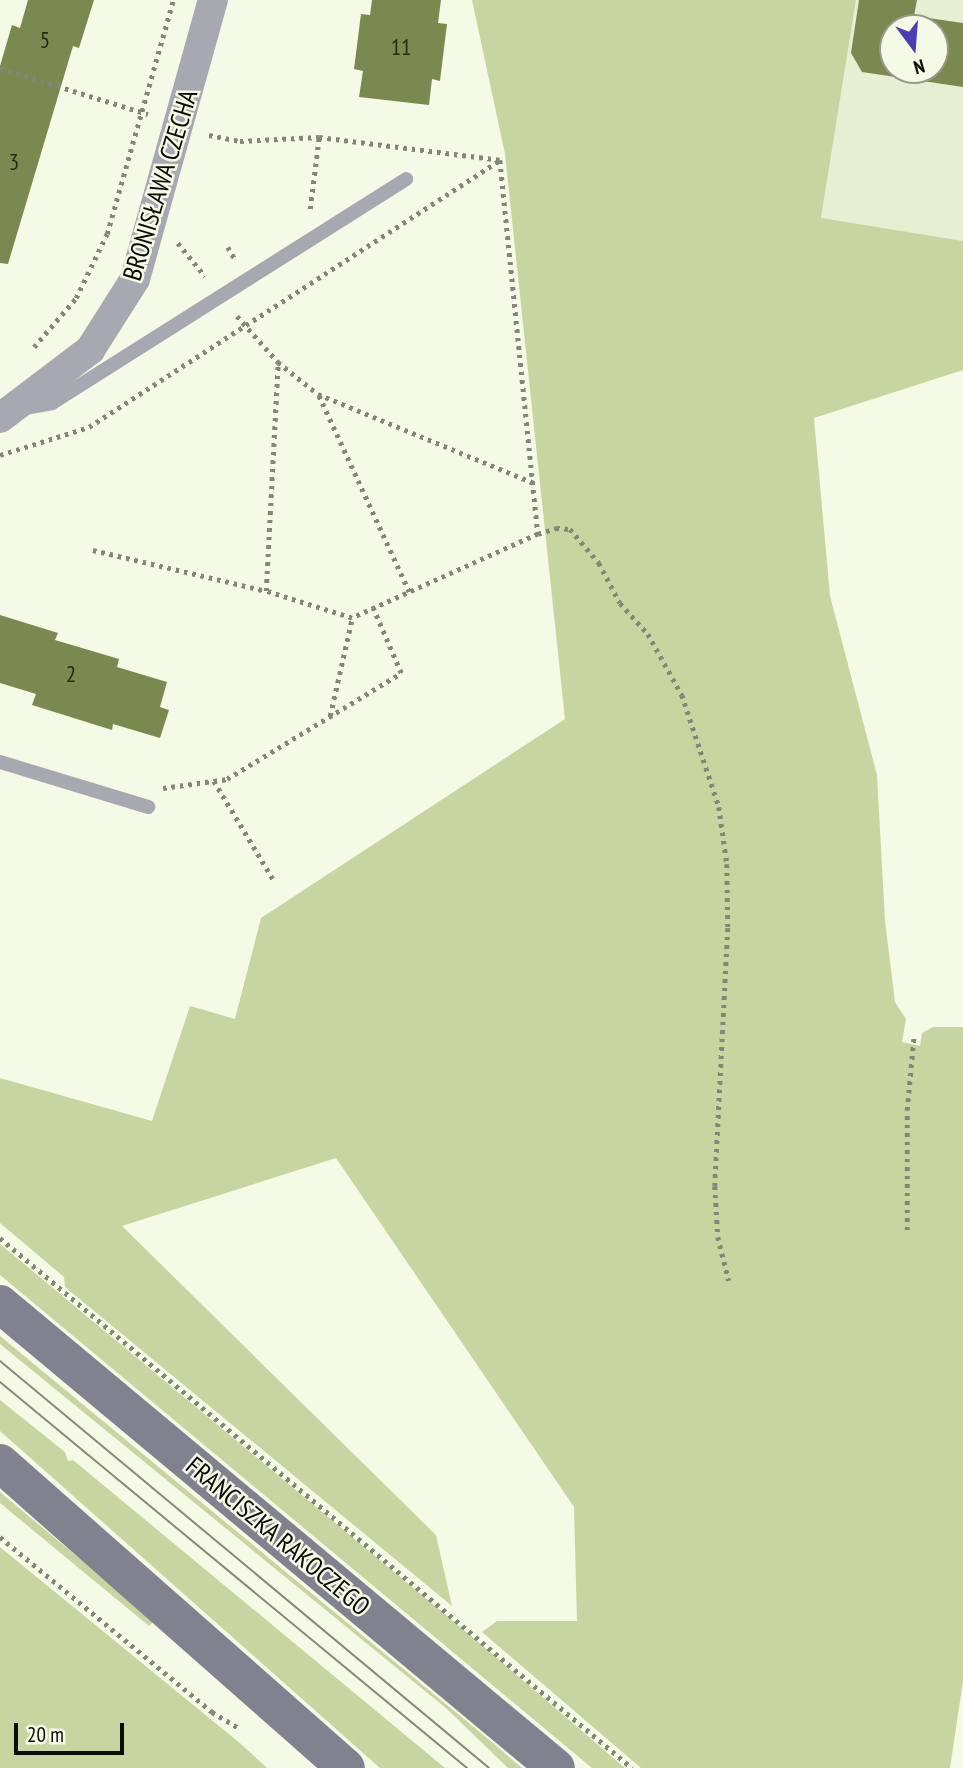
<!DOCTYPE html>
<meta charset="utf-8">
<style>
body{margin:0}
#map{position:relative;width:963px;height:1768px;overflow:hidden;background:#f4fae5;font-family:"PT Sans Narrow",sans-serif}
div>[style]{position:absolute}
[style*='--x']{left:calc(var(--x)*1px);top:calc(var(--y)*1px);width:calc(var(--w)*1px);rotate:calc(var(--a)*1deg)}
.built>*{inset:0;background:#e6eed3}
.green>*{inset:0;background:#c7d6a0}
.building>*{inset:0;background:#7a8950}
.path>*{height:4.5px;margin-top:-2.25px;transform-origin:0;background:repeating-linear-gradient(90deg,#83877a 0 3.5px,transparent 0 8.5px)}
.lane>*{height:14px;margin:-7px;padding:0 7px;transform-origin:7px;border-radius:7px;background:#a7a8b1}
.street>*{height:30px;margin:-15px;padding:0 15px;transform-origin:15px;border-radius:15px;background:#a7a8b1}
.secondary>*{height:38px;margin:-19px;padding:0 19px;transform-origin:19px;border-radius:19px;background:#81828f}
.tram>*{height:2px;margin:-1px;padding:0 1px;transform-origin:1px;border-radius:1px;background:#868a7c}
span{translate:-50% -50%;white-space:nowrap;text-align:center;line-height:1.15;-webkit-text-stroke:5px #f4fae5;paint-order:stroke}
.number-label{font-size:23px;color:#262b18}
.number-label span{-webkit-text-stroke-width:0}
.street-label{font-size:26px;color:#0a0c06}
.north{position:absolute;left:879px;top:14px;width:70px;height:70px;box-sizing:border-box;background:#f4fae5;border:2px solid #969b8c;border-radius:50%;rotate:164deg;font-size:19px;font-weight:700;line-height:28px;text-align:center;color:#0a0c06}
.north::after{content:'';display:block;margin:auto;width:24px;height:32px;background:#4c3eb4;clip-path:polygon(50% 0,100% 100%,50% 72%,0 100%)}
.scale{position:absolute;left:14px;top:1723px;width:110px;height:32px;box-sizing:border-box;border:4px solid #0a0c06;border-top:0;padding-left:9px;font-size:21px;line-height:24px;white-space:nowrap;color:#0a0c06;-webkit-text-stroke:5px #f4fae5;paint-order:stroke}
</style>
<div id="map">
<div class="built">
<i style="clip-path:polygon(evenodd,856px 0,963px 0,963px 241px,821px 219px,856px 0,893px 28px,935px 28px,935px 70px,893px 70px,893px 28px)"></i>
</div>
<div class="green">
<i style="clip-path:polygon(472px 0,856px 0,821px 218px,963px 241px,963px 370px,814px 418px,830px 596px,877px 775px,885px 921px,895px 1002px,906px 1019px,902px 1042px,920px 1046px,922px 1033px,933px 1027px,963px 1027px,963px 1681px,950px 1768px,641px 1768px,482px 1632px,497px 1621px,577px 1621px,574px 1507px,336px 1158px,122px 1226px,436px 1535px,452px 1606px,65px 1287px,64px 1277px,0 1223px,0 1078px,152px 1121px,190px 1006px,235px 1019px,261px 918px,565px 719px,505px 154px)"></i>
<i style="clip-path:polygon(0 1244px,476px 1640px,625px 1768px,592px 1768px,0 1275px)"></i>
<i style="clip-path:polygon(0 1336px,493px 1743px,522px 1768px,508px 1768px,447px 1709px,0 1344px)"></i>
<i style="clip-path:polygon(0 1400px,65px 1452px,68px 1461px,73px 1460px,445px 1768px,380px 1768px,0 1431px)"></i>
<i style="clip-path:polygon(0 1492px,154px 1621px,149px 1626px,0 1503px)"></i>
<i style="clip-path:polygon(0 1547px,241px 1744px,267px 1768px,0 1768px)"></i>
</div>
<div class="building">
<i style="clip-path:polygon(28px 0,94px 0,79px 48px,73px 46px,8px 264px,0 263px,0 66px,12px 25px,20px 28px)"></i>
<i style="clip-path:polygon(372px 0,441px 0,438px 23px,447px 24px,440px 81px,432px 79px,429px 105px,359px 97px,363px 71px,354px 69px,361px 14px,370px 15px)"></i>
<i style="clip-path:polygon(evenodd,859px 0,917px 0,914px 16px,963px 23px,963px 87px,862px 72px,851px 53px,859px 0,893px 28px,935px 28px,935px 70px,893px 70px,893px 28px)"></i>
<i style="clip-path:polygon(0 615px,58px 633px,55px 640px,119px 659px,117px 667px,167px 682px,160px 707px,169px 710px,160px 738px,113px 724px,112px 730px,32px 705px,36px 694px,0 683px)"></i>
</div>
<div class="path">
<i style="--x:0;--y:68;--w:155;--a:17.3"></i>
<i style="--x:209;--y:135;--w:32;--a:11"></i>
<i style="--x:240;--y:141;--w:79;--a:-2.9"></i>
<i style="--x:319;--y:137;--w:182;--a:7.2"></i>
<i style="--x:500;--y:160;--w:376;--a:84.2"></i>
<i style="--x:538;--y:534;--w:204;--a:155.7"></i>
<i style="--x:352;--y:618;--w:90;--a:-162.6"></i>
<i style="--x:266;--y:591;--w:229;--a:-87"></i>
<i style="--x:278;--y:362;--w:51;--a:38.7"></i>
<i style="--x:310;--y:209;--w:73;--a:-82.9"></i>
<i style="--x:178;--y:243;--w:43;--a:50.7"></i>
<i style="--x:228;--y:247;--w:14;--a:60"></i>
<i style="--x:237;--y:316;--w:62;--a:48.3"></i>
<i style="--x:34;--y:347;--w:65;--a:-49.4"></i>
<i style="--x:76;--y:298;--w:71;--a:-64.2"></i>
<i style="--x:107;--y:234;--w:243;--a:-74.2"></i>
<i style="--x:0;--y:455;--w:93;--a:-17.5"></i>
<i style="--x:89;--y:427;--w:489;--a:-33"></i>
<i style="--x:538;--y:534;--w:19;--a:-18"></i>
<i style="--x:556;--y:528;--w:14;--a:4"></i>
<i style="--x:570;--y:529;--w:45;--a:49.5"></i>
<i style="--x:599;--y:563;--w:45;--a:62.3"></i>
<i style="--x:620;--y:603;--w:42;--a:47.9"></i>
<i style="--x:648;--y:634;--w:70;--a:60.9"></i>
<i style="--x:682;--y:695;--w:118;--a:71.7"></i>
<i style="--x:719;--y:807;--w:58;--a:82"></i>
<i style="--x:727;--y:864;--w:64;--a:89.1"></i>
<i style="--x:728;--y:928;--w:258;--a:92.9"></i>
<i style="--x:715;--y:1186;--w:51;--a:86.6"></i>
<i style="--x:718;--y:1237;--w:45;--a:76"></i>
<i style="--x:93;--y:550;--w:178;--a:13.3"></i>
<i style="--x:409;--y:592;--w:218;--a:-114.7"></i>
<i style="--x:318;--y:394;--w:234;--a:22.4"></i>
<i style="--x:330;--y:716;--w:100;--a:-77.3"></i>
<i style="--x:214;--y:781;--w:118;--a:58.9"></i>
<i style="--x:163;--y:788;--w:65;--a:-8"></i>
<i style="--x:227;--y:779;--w:204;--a:-31.3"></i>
<i style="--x:401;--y:673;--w:71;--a:-113.3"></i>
<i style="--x:907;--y:1230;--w:120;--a:-90"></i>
<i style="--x:907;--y:1110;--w:76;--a:-84.7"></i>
<i style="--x:0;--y:1238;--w:825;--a:39.98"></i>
<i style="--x:0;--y:1537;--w:275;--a:39.5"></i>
<i style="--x:212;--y:1712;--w:33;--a:31"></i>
</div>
<div class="lane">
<i style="--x:25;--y:408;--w:27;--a:-10"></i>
<i style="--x:52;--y:403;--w:419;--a:-32.3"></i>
<i style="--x:0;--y:762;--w:155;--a:16.9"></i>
</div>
<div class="street">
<i style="--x:0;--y:418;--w:113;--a:-37.1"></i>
<i style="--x:90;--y:350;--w:84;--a:-57.6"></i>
<i style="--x:135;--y:279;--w:290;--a:-74.4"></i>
</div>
<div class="secondary">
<i style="--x:0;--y:1304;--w:724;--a:39.85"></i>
<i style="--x:0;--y:1463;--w:461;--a:41.4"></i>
</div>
<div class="tram">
<i style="--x:0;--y:1361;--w:636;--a:39.77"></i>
<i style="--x:0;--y:1382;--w:606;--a:39.58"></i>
</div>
<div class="number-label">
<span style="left:45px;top:40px">5</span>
<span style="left:401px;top:47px">11</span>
<span style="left:14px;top:162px">3</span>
<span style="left:71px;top:674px">2</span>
</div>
<div class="street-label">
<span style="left:160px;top:185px;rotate:-73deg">BRONISŁAWA CZECHA</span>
<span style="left:278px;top:1536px;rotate:40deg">FRANCISZKA RAKOCZEGO</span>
</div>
<div class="north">N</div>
<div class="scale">20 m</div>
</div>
